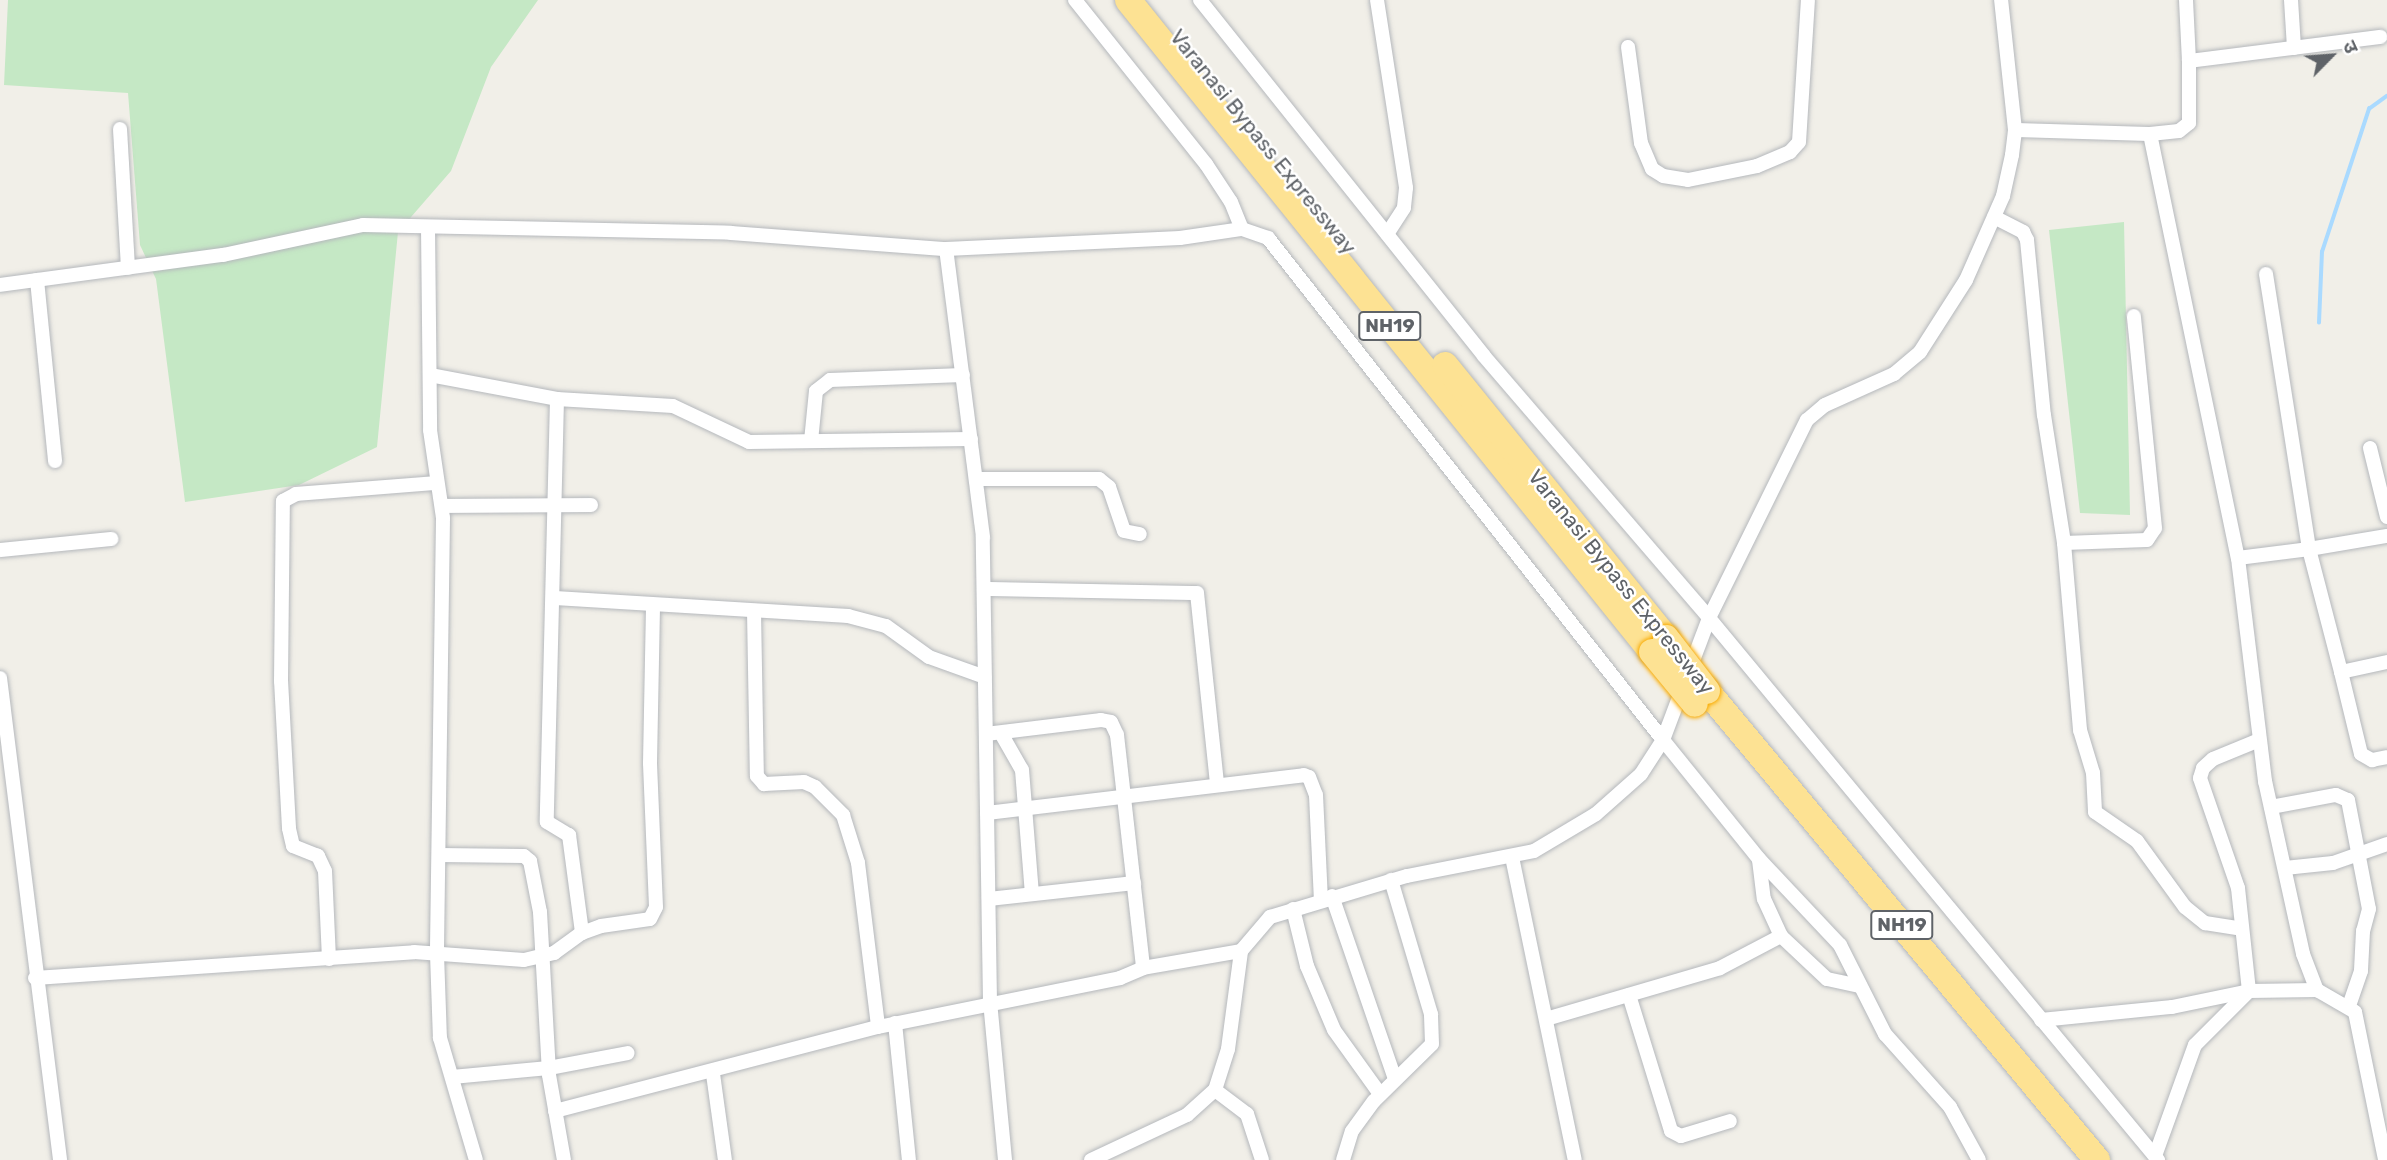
<!DOCTYPE html>
<meta charset="utf-8">
<style>
body{margin:0}
#map{position:relative;width:2387px;height:1160px;overflow:hidden;background:#f1efe8;font-family:Rubik,"Noto Sans Devanagari",sans-serif}
div>[style]{position:absolute}
[style*='--x']{left:calc(var(--x)*1px);top:calc(var(--y)*1px);width:calc(var(--w)*1px);rotate:calc(var(--a)*1deg)}
.green>*{inset:0;background:#c5e8c5}
.stream>*{height:3.5px;margin:-1.75px;padding:0 1.75px;transform-origin:1.75px;border-radius:1.75px;background:#aadaff}
.roads{filter:drop-shadow(0 0 2px #b5b8bc) drop-shadow(0 0 2px #b5b8bc)}
.street>*{height:14px;margin:-7px;padding:0 7px;transform-origin:7px;border-radius:7px;background:#fff}
.highway>*{height:26px;margin:-13px;padding:0 13px;transform-origin:13px;border-radius:13px;background:#fde293}
.bridges{filter:drop-shadow(0 0 2px #f9ab00) drop-shadow(0 0 2px #f9ab00)}
.highway-bridge>*{height:26px;margin:-13px;padding:0 13px;transform-origin:13px;border-radius:13px;background:#fde293}
span{translate:-50% -50%;white-space:nowrap;text-align:center;line-height:1.15;-webkit-text-stroke:5px #fff;paint-order:stroke}
.shield-label span{padding:2px 5px;background:#fff;border:2px solid;border-radius:5px;-webkit-text-stroke-width:0}
.shield-label{font-size:19px;color:#5f6368;font-weight:700}
.street-label{font-size:21px;color:#5f6368}
.north{position:absolute;left:2296px;top:21px;width:70px;height:70px;-webkit-text-stroke:5px #fff;paint-order:stroke;rotate:65deg;font-size:19px;font-weight:700;line-height:28px;text-align:center;color:#5f6368}
.north::after{content:'';display:block;margin:auto;width:24px;height:32px;background:#5f6368;clip-path:polygon(50% 0,100% 100%,50% 72%,0 100%)}
</style>
<div id="map">
<div class="green">
<i style="clip-path:polygon(8px 0,538px 0,491px 67px,451px 171px,398px 232px,377px 447px,299px 485px,185px 502px,156px 279px,140px 245px,128px 93px,4px 85px)"></i>
<i style="clip-path:polygon(2124px 222px,2130px 515px,2080px 513px,2049px 230px)"></i>
</div>
<div class="stream">
<i style="--x:2319;--y:323;--w:71;--a:-87.6"></i>
<i style="--x:2322;--y:252;--w:151;--a:-71.8"></i>
<i style="--x:2369;--y:109;--w:22;--a:-36"></i>
</div>
<div class="roads">
<div class="street">
<i style="--x:1075;--y:0;--w:210;--a:51.4"></i>
<i style="--x:1206;--y:164;--w:45;--a:56.7"></i>
<i style="--x:1231;--y:202;--w:29;--a:68"></i>
<i style="--x:1200;--y:0;--w:455;--a:51.4"></i>
<i style="--x:1484;--y:356;--w:345;--a:49.3"></i>
<i style="--x:1709;--y:618;--w:704;--a:50.36"></i>
<i style="--x:1377;--y:0;--w:190;--a:81.2"></i>
<i style="--x:1406;--y:188;--w:20;--a:96"></i>
<i style="--x:1404;--y:208;--w:31;--a:123"></i>
<i style="--x:2186;--y:0;--w:61;--a:87.2"></i>
<i style="--x:2291;--y:0;--w:48;--a:86.4"></i>
<i style="--x:1628;--y:47;--w:97;--a:82.3"></i>
<i style="--x:1641;--y:143;--w:28;--a:67"></i>
<i style="--x:1652;--y:169;--w:13;--a:32"></i>
<i style="--x:1663;--y:176;--w:25;--a:9"></i>
<i style="--x:1688;--y:180;--w:70;--a:-11.5"></i>
<i style="--x:1757;--y:166;--w:36;--a:-23"></i>
<i style="--x:1790;--y:152;--w:13;--a:-48"></i>
<i style="--x:1799;--y:142;--w:142;--a:-86.4"></i>
<i style="--x:120;--y:129;--w:139;--a:86.7"></i>
<i style="--x:2015;--y:130;--w:135;--a:1.7"></i>
<i style="--x:2150;--y:134;--w:433;--a:78.3"></i>
<i style="--x:2238;--y:558;--w:72;--a:-7.2"></i>
<i style="--x:2309;--y:549;--w:127;--a:75.4"></i>
<i style="--x:2341;--y:672;--w:47;--a:-12.3"></i>
<i style="--x:2150;--y:134;--w:29;--a:-6"></i>
<i style="--x:2179;--y:131;--w:13;--a:-39"></i>
<i style="--x:2189;--y:123;--w:62;--a:-90"></i>
<i style="--x:2189;--y:61;--w:193;--a:-7.2"></i>
<i style="--x:1994;--y:217;--w:33;--a:27"></i>
<i style="--x:2023;--y:232;--w:9;--a:63"></i>
<i style="--x:2027;--y:240;--w:176;--a:84.5"></i>
<i style="--x:2044;--y:415;--w:130;--a:81.1"></i>
<i style="--x:2064;--y:543;--w:188;--a:85.1"></i>
<i style="--x:2080;--y:730;--w:45;--a:73.2"></i>
<i style="--x:2093;--y:773;--w:39;--a:87"></i>
<i style="--x:2095;--y:812;--w:51;--a:34.6"></i>
<i style="--x:2137;--y:841;--w:82;--a:54"></i>
<i style="--x:2185;--y:907;--w:26;--a:39"></i>
<i style="--x:2205;--y:923;--w:37;--a:9"></i>
<i style="--x:428;--y:227;--w:203;--a:89.4"></i>
<i style="--x:430;--y:430;--w:89;--a:81.6"></i>
<i style="--x:443;--y:518;--w:436;--a:90.8"></i>
<i style="--x:437;--y:954;--w:84;--a:88"></i>
<i style="--x:440;--y:1038;--w:127;--a:73.6"></i>
<i style="--x:2266;--y:274;--w:278;--a:81.1"></i>
<i style="--x:2309;--y:549;--w:79;--a:-9.5"></i>
<i style="--x:37;--y:280;--w:182;--a:84.3"></i>
<i style="--x:0;--y:285;--w:225;--a:-7.7"></i>
<i style="--x:223;--y:255;--w:143;--a:-12.1"></i>
<i style="--x:363;--y:225;--w:368;--a:1.2"></i>
<i style="--x:731;--y:233;--w:216;--a:4.3"></i>
<i style="--x:430;--y:375;--w:129;--a:10.7"></i>
<i style="--x:557;--y:399;--w:116;--a:3.5"></i>
<i style="--x:673;--y:406;--w:84;--a:25.3"></i>
<i style="--x:749;--y:442;--w:222;--a:-0.8"></i>
<i style="--x:557;--y:399;--w:423;--a:91.4"></i>
<i style="--x:547;--y:822;--w:26;--a:31"></i>
<i style="--x:569;--y:835;--w:99;--a:82.4"></i>
<i style="--x:811;--y:441;--w:50;--a:-84.3"></i>
<i style="--x:816;--y:391;--w:18;--a:-38"></i>
<i style="--x:830;--y:380;--w:133;--a:-2.2"></i>
<i style="--x:2370;--y:448;--w:71;--a:76.2"></i>
<i style="--x:976;--y:479;--w:123;--a:0"></i>
<i style="--x:1099;--y:479;--w:13;--a:39"></i>
<i style="--x:1109;--y:487;--w:46;--a:71.2"></i>
<i style="--x:1124;--y:531;--w:16;--a:11"></i>
<i style="--x:442;--y:506;--w:149;--a:-0.4"></i>
<i style="--x:2064;--y:543;--w:83;--a:-2.1"></i>
<i style="--x:2147;--y:540;--w:14;--a:-56"></i>
<i style="--x:2155;--y:528;--w:213;--a:-95.7"></i>
<i style="--x:0;--y:550;--w:112;--a:-5.7"></i>
<i style="--x:2238;--y:558;--w:225;--a:83.1"></i>
<i style="--x:2265;--y:781;--w:177;--a:77.6"></i>
<i style="--x:2303;--y:954;--w:39;--a:69"></i>
<i style="--x:2317;--y:990;--w:44;--a:30.1"></i>
<i style="--x:2355;--y:1012;--w:151;--a:78.5"></i>
<i style="--x:984;--y:589;--w:213;--a:1.1"></i>
<i style="--x:1197;--y:593;--w:191;--a:84"></i>
<i style="--x:555;--y:598;--w:294;--a:3.5"></i>
<i style="--x:848;--y:616;--w:39;--a:15"></i>
<i style="--x:886;--y:626;--w:53;--a:35.8"></i>
<i style="--x:929;--y:657;--w:59;--a:19.7"></i>
<i style="--x:754;--y:611;--w:165;--a:89"></i>
<i style="--x:757;--y:776;--w:11;--a:49"></i>
<i style="--x:764;--y:784;--w:40;--a:-2.9"></i>
<i style="--x:804;--y:782;--w:12;--a:24"></i>
<i style="--x:815;--y:787;--w:40;--a:45"></i>
<i style="--x:843;--y:815;--w:50;--a:72.6"></i>
<i style="--x:858;--y:863;--w:165;--a:83"></i>
<i style="--x:2341;--y:672;--w:84;--a:76.3"></i>
<i style="--x:2361;--y:754;--w:13;--a:29"></i>
<i style="--x:2372;--y:760;--w:15;--a:-11"></i>
<i style="--x:0;--y:678;--w:486;--a:82.9"></i>
<i style="--x:986;--y:734;--w:116;--a:-6.9"></i>
<i style="--x:1101;--y:720;--w:10;--a:11"></i>
<i style="--x:1111;--y:722;--w:14;--a:65"></i>
<i style="--x:1117;--y:735;--w:234;--a:83.6"></i>
<i style="--x:1143;--y:968;--w:99;--a:-9.8"></i>
<i style="--x:1002;--y:735;--w:40;--a:60.3"></i>
<i style="--x:1022;--y:770;--w:124;--a:85.4"></i>
<i style="--x:2271;--y:807;--w:66;--a:-10.5"></i>
<i style="--x:2336;--y:795;--w:13;--a:23"></i>
<i style="--x:2348;--y:800;--w:111;--a:79.1"></i>
<i style="--x:2369;--y:909;--w:23;--a:105"></i>
<i style="--x:2363;--y:931;--w:40;--a:92.9"></i>
<i style="--x:2361;--y:971;--w:37;--a:109"></i>
<i style="--x:987;--y:813;--w:319;--a:-6.8"></i>
<i style="--x:1304;--y:775;--w:5;--a:22"></i>
<i style="--x:1309;--y:777;--w:19;--a:69"></i>
<i style="--x:1316;--y:795;--w:105;--a:87.3"></i>
<i style="--x:439;--y:855;--w:85;--a:0.7"></i>
<i style="--x:524;--y:856;--w:8;--a:40"></i>
<i style="--x:530;--y:861;--w:52;--a:78.9"></i>
<i style="--x:540;--y:912;--w:163;--a:86.8"></i>
<i style="--x:549;--y:1075;--w:86;--a:80"></i>
<i style="--x:1512;--y:857;--w:309;--a:78.3"></i>
<i style="--x:1759;--y:860;--w:39;--a:83"></i>
<i style="--x:1764;--y:899;--w:41;--a:65.3"></i>
<i style="--x:1781;--y:936;--w:63;--a:43.1"></i>
<i style="--x:1827;--y:979;--w:34;--a:12"></i>
<i style="--x:2285;--y:868;--w:48;--a:-5.9"></i>
<i style="--x:2333;--y:863;--w:57;--a:-19.4"></i>
<i style="--x:1332;--y:896;--w:194;--a:71"></i>
<i style="--x:989;--y:899;--w:146;--a:-6.3"></i>
<i style="--x:1293;--y:909;--w:59;--a:76.2"></i>
<i style="--x:1307;--y:966;--w:69;--a:67.1"></i>
<i style="--x:1334;--y:1030;--w:79;--a:54.3"></i>
<i style="--x:329;--y:959;--w:88;--a:-92.6"></i>
<i style="--x:325;--y:871;--w:17;--a:-115"></i>
<i style="--x:318;--y:856;--w:27;--a:-158"></i>
<i style="--x:293;--y:846;--w:18;--a:-103"></i>
<i style="--x:289;--y:828;--w:147;--a:-93.1"></i>
<i style="--x:281;--y:681;--w:180;--a:-89.4"></i>
<i style="--x:283;--y:501;--w:15;--a:-28"></i>
<i style="--x:296;--y:494;--w:141;--a:-4.5"></i>
<i style="--x:35;--y:978;--w:380;--a:-3.9"></i>
<i style="--x:414;--y:952;--w:110;--a:4.2"></i>
<i style="--x:524;--y:960;--w:31;--a:-13"></i>
<i style="--x:554;--y:953;--w:34;--a:-36"></i>
<i style="--x:582;--y:933;--w:20;--a:-20"></i>
<i style="--x:601;--y:926;--w:49;--a:-8.1"></i>
<i style="--x:650;--y:919;--w:13;--a:-63"></i>
<i style="--x:656;--y:907;--w:144;--a:-92.4"></i>
<i style="--x:650;--y:763;--w:156;--a:-88.9"></i>
<i style="--x:1629;--y:995;--w:142;--a:72.8"></i>
<i style="--x:1671;--y:1131;--w:11;--a:27"></i>
<i style="--x:1681;--y:1136;--w:51;--a:-17"></i>
<i style="--x:1546;--y:1019;--w:181;--a:-16.3"></i>
<i style="--x:1720;--y:968;--w:69;--a:-27.7"></i>
<i style="--x:2041;--y:1020;--w:132;--a:-5.7"></i>
<i style="--x:2172;--y:1007;--w:79;--a:-11.7"></i>
<i style="--x:2249;--y:991;--w:68;--a:-0.8"></i>
<i style="--x:895;--y:1023;--w:138;--a:84.2"></i>
<i style="--x:713;--y:1074;--w:87;--a:82.1"></i>
<i style="--x:452;--y:1077;--w:97;--a:-5.3"></i>
<i style="--x:549;--y:1068;--w:80;--a:-10.8"></i>
<i style="--x:1215;--y:1090;--w:40;--a:37"></i>
<i style="--x:1247;--y:1114;--w:48;--a:71.9"></i>
<i style="--x:555;--y:1111;--w:334;--a:-14.6"></i>
<i style="--x:878;--y:1027;--w:247;--a:-11.4"></i>
<i style="--x:1120;--y:978;--w:25;--a:-23"></i>
<i style="--x:2155;--y:1156;--w:118;--a:-70.2"></i>
<i style="--x:2195;--y:1045;--w:76;--a:-45"></i>
<i style="--x:2249;--y:991;--w:104;--a:-96.1"></i>
<i style="--x:2238;--y:888;--w:116;--a:-109.1"></i>
<i style="--x:2200;--y:778;--w:10;--a:-73"></i>
<i style="--x:2203;--y:768;--w:13;--a:-42"></i>
<i style="--x:2213;--y:759;--w:50;--a:-22.4"></i>
<i style="--x:1005;--y:1160;--w:159;--a:-95.4"></i>
<i style="--x:990;--y:1002;--w:465;--a:-90.9"></i>
<i style="--x:983;--y:537;--w:290;--a:-97.3"></i>
<i style="--x:946;--y:249;--w:234;--a:-2.7"></i>
<i style="--x:1180;--y:238;--w:63;--a:-8.3"></i>
<i style="--x:1242;--y:229;--w:28;--a:19"></i>
<i style="--x:1268;--y:238;--w:639;--a:51.8"></i>
<i style="--x:1663;--y:740;--w:153;--a:51.1"></i>
<i style="--x:1759;--y:859;--w:118;--a:46.7"></i>
<i style="--x:1840;--y:945;--w:100;--a:63.2"></i>
<i style="--x:1885;--y:1034;--w:98;--a:48.3"></i>
<i style="--x:1950;--y:1107;--w:60;--a:61.3"></i>
<i style="--x:1091;--y:1160;--w:106;--a:-25.1"></i>
<i style="--x:1187;--y:1115;--w:38;--a:-42"></i>
<i style="--x:1215;--y:1090;--w:43;--a:-72.4"></i>
<i style="--x:1228;--y:1049;--w:99;--a:-82.4"></i>
<i style="--x:1241;--y:951;--w:45;--a:-49.5"></i>
<i style="--x:1270;--y:917;--w:143;--a:-16.7"></i>
<i style="--x:1407;--y:876;--w:129;--a:-11.1"></i>
<i style="--x:1534;--y:851;--w:72;--a:-30.8"></i>
<i style="--x:1596;--y:814;--w:60;--a:-41.6"></i>
<i style="--x:1641;--y:774;--w:40;--a:-57.1"></i>
<i style="--x:1663;--y:740;--w:130;--a:-69.3"></i>
<i style="--x:1709;--y:618;--w:221;--a:-63.7"></i>
<i style="--x:1807;--y:420;--w:23;--a:-40"></i>
<i style="--x:1825;--y:405;--w:76;--a:-24.2"></i>
<i style="--x:1894;--y:374;--w:34;--a:-40"></i>
<i style="--x:1920;--y:352;--w:85;--a:-57.4"></i>
<i style="--x:1966;--y:280;--w:92;--a:-66.2"></i>
<i style="--x:2003;--y:196;--w:42;--a:-77.6"></i>
<i style="--x:2012;--y:155;--w:25;--a:-83"></i>
<i style="--x:2015;--y:130;--w:131;--a:-96.1"></i>
<i style="--x:1343;--y:1160;--w:30;--a:-73"></i>
<i style="--x:1352;--y:1131;--w:37;--a:-54"></i>
<i style="--x:1374;--y:1101;--w:81;--a:-44.5"></i>
<i style="--x:1432;--y:1044;--w:30;--a:-92"></i>
<i style="--x:1431;--y:1014;--w:140;--a:-106.6"></i>
</div>
<div class="highway">
<i style="--x:1128;--y:0;--w:836;--a:51.21"></i>
<i style="--x:1445;--y:365;--w:351;--a:51"></i>
<i style="--x:1707;--y:691;--w:610;--a:50.25"></i>
</div>
</div>
<div class="bridges">
<div class="highway-bridge">
<i style="--x:1666;--y:638;--w:67;--a:52.3"></i>
<i style="--x:1652;--y:652;--w:67;--a:50.4"></i>
</div>
</div>
<div class="shield-label">
<span style="left:1390px;top:326px">NH19</span>
<span style="left:1902px;top:925px">NH19</span>
</div>
<div class="street-label">
<span style="left:1263px;top:142px;rotate:51deg">Varanasi Bypass Expressway</span>
<span style="left:1621px;top:582px;rotate:51deg">Varanasi Bypass Expressway</span>
</div>
<div class="north">उ</div>
</div>
